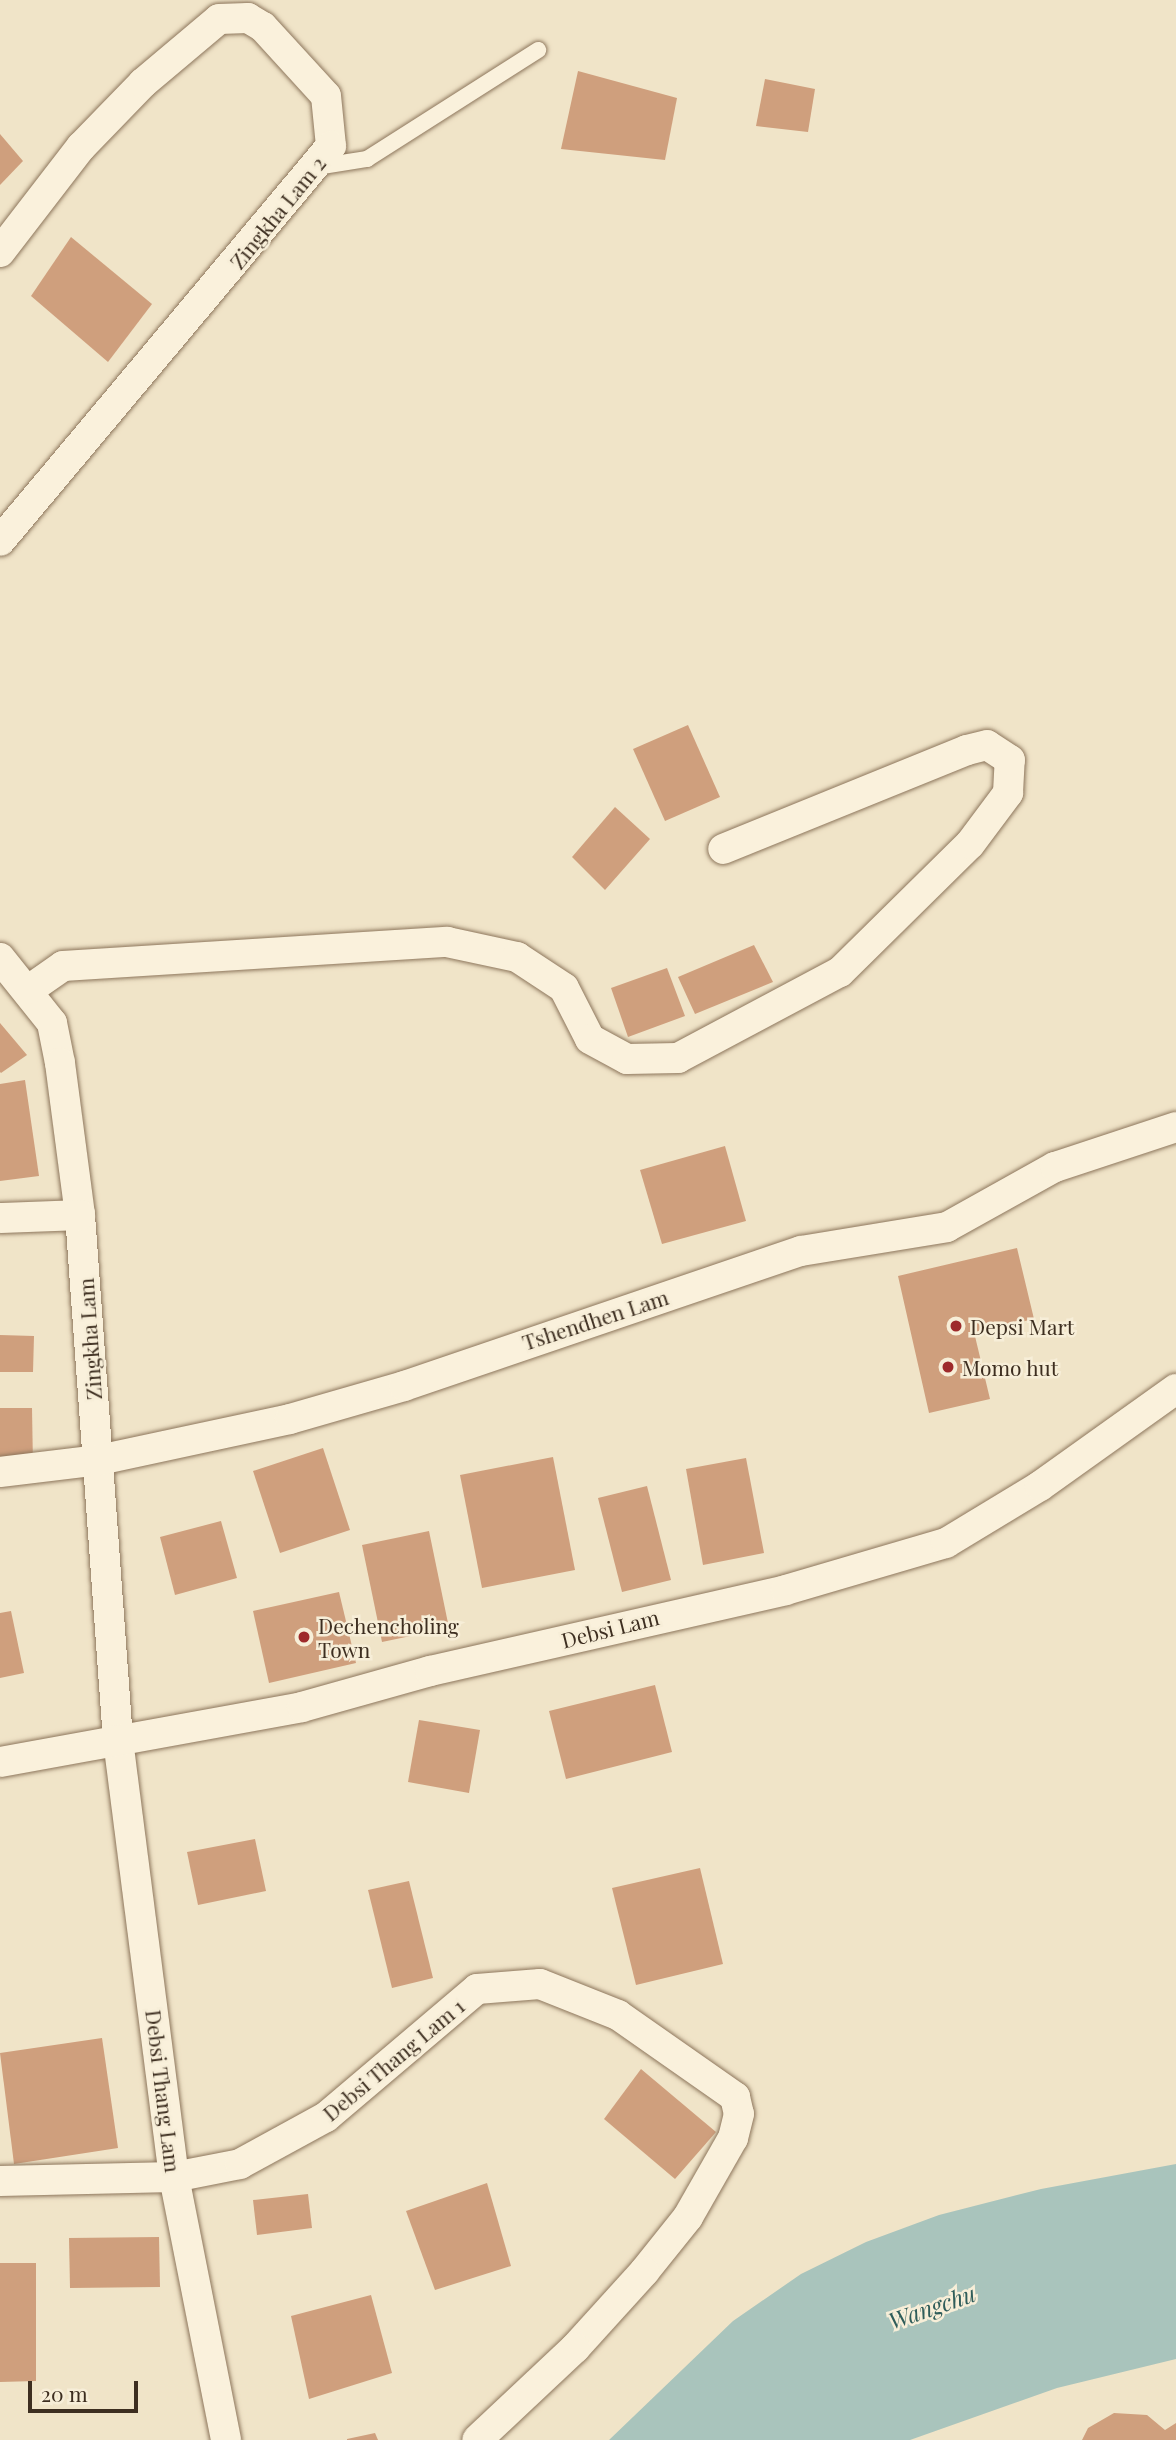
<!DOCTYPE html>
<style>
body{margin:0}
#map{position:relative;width:1176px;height:2440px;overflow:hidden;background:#f0e4c8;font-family:"Playfair Display",serif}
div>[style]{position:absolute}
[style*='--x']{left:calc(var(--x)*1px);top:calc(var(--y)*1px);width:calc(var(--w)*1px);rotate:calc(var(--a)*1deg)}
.water>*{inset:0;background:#a9c4bc}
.building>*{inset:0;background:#cf9f7d}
.roads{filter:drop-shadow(0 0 2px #8d765c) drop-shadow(0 0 2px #8d765c)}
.lane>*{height:16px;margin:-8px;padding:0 8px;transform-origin:8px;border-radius:8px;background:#faf1dc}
.street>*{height:30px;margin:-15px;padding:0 15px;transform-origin:15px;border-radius:15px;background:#faf1dc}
.dots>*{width:19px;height:19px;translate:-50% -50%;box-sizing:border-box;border:4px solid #f7eed8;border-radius:50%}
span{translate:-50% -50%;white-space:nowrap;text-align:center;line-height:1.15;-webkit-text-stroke:5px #f7eed8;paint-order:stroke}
.street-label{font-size:21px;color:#3d2e20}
.poi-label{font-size:21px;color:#3d2e20}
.left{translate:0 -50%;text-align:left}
.water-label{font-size:23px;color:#2f5d5a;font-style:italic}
.scale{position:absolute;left:28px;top:2381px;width:110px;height:32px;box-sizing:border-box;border:4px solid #3d2e20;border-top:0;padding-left:9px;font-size:21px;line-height:24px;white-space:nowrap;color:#3d2e20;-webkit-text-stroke:5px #f7eed8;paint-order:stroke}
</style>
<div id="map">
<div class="water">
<i style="clip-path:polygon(1176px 2164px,1176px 2359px,1057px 2388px,910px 2440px,609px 2440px,733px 2321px,801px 2274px,866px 2242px,939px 2215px,1041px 2189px)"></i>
</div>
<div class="building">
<i style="clip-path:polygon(578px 71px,677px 98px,665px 160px,561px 149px)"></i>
<i style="clip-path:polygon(765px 79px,815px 89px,808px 132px,756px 126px)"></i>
<i style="clip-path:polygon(0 134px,23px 161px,0 185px)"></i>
<i style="clip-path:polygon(71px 237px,152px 304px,108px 362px,31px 296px)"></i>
<i style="clip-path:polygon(688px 725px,720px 797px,665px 821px,633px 749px)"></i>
<i style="clip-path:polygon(615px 807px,650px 839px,605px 890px,572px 857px)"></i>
<i style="clip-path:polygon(754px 945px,773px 982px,695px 1014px,678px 977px)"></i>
<i style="clip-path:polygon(667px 968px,685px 1016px,628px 1037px,611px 988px)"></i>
<i style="clip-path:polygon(0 1023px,27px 1055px,1px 1073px,0 1072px)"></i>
<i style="clip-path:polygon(25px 1080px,39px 1176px,0 1181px,0 1084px)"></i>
<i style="clip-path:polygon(725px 1146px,746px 1221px,662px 1244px,640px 1170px)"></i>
<i style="clip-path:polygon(1017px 1248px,1034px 1319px,974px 1332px,990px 1399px,929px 1413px,898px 1276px)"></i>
<i style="clip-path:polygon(0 1335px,34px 1336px,33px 1372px,0 1372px)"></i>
<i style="clip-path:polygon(0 1408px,32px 1408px,33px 1466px,0 1467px)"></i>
<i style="clip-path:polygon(323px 1448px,350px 1530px,280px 1553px,253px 1471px)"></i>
<i style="clip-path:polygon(553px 1457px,575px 1570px,482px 1588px,460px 1475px)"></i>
<i style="clip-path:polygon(746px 1458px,764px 1553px,703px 1565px,686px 1469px)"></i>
<i style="clip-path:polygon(647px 1486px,671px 1580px,622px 1592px,598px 1498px)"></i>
<i style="clip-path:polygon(221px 1521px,237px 1578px,175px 1595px,160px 1537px)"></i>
<i style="clip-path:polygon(429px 1531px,449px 1628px,382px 1642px,362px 1545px)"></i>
<i style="clip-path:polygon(339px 1592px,356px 1663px,269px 1683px,253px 1611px)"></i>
<i style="clip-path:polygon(11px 1611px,24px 1673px,0 1678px,0 1613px)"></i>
<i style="clip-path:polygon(655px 1685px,672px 1752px,566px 1779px,549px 1711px)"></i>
<i style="clip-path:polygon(419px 1720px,480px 1730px,469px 1793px,408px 1782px)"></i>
<i style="clip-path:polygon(255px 1839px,266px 1891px,198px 1905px,187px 1852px)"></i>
<i style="clip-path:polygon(700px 1868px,723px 1964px,636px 1985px,612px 1888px)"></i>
<i style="clip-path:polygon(409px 1881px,433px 1978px,392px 1988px,368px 1890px)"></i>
<i style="clip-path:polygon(102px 2038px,118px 2148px,14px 2164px,0 2053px)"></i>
<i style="clip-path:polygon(641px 2069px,716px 2132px,675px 2179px,604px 2119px)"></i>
<i style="clip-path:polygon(487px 2183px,511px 2266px,435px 2290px,406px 2211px)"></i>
<i style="clip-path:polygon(308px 2194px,312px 2228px,257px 2235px,253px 2200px)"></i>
<i style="clip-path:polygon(159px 2237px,160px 2287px,70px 2288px,69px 2238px)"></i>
<i style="clip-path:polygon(0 2263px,36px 2263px,36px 2381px,0 2382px)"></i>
<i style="clip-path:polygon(371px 2295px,392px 2373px,309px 2399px,291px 2316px)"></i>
<i style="clip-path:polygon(1114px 2413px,1147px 2415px,1165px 2430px,1176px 2423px,1176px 2440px,1082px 2440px,1088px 2428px)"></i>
<i style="clip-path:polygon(375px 2433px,378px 2440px,347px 2440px,347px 2439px)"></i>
</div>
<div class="roads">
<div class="lane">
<i style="--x:316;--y:167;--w:52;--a:-8.9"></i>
<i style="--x:367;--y:159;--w:203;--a:-32.5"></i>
</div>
<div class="street">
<i style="--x:0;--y:252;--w:133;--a:-52.4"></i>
<i style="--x:81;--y:147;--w:89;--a:-45.9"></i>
<i style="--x:143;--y:83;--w:99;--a:-40.1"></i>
<i style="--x:219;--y:19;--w:29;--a:-2"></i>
<i style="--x:248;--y:18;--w:17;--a:31"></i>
<i style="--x:263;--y:27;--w:93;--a:47.6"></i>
<i style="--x:326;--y:96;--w:50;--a:84.3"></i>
<i style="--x:331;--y:146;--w:515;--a:129.96"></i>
<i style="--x:0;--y:958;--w:83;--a:51.3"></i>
<i style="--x:52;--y:1023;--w:41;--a:78.7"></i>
<i style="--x:60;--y:1063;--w:153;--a:82.5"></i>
<i style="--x:80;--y:1215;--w:526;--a:85.86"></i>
<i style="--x:118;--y:1740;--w:441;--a:82.7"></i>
<i style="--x:174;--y:2177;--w:268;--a:78.8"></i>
<i style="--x:30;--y:989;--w:40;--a:-34.9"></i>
<i style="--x:63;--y:966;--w:385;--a:-3.6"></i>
<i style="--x:447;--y:942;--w:72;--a:12.1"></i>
<i style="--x:517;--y:957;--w:56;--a:33.4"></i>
<i style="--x:564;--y:988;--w:57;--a:63"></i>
<i style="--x:590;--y:1039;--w:42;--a:28.4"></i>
<i style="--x:627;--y:1059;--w:51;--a:-1.1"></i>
<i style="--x:678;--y:1058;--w:183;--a:-28"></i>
<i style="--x:840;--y:972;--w:182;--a:-44.6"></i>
<i style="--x:970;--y:844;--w:64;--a:-53.3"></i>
<i style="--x:1008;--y:793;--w:33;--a:-87"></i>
<i style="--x:1010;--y:760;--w:27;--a:-147"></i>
<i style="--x:987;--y:745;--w:21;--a:166"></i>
<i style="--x:967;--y:750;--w:263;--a:157.9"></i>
<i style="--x:0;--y:1218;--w:80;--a:-2.1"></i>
<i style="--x:0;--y:1472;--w:100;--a:-6.9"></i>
<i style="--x:99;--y:1460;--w:195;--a:-12.1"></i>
<i style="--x:290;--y:1419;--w:119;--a:-16.1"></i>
<i style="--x:404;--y:1386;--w:419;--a:-18.8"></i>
<i style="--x:801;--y:1251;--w:148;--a:-9.3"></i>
<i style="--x:947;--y:1227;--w:124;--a:-29.1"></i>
<i style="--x:1055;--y:1167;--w:127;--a:-18.3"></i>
<i style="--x:0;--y:1762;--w:307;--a:-10.3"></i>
<i style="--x:302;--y:1707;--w:133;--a:-15.7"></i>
<i style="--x:430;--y:1671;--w:365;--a:-12.8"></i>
<i style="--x:786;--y:1590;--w:167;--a:-16.4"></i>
<i style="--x:946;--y:1543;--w:110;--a:-31.2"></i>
<i style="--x:1040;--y:1486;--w:167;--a:-35.5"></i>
<i style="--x:0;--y:2181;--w:174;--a:-1.3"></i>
<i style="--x:174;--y:2177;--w:67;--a:-11.1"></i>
<i style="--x:240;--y:2164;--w:98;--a:-28.7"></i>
<i style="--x:326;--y:2117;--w:198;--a:-40.3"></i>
<i style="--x:477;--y:1989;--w:63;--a:-4.5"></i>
<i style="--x:540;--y:1984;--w:84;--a:21.7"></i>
<i style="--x:618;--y:2015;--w:143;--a:35"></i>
<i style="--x:735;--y:2097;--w:17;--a:77"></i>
<i style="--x:739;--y:2114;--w:25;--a:104"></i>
<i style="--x:733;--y:2138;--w:91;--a:119.7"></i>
<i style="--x:688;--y:2217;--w:70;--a:128.7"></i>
<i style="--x:644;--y:2272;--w:103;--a:132.2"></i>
<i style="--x:575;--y:2348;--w:134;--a:136.8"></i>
</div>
</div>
<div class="dots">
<i style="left:956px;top:1326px;background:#9e2a2b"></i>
<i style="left:948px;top:1367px;background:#9e2a2b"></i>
<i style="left:304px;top:1637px;background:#9e2a2b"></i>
</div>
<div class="street-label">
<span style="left:277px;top:212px;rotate:-51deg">Zingkha Lam 2</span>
<span style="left:595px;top:1319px;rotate:-18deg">Tshendhen Lam</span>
<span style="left:89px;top:1339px;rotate:-94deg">Zingkha Lam</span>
<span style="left:610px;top:1628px;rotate:-14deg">Debsi Lam</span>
<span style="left:393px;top:2059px;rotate:-40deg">Debsi Thang Lam 1</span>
<span style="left:164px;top:2091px;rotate:83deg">Debsi Thang Lam</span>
</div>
<div class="poi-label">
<span class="left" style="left:970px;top:1326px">Depsi Mart</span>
<span class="left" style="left:962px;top:1367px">Momo hut</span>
<span class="left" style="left:318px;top:1637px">Dechencholing<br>Town</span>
</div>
<div class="water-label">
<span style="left:932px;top:2307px;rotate:-19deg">Wangchu</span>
</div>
<div class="scale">20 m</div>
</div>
